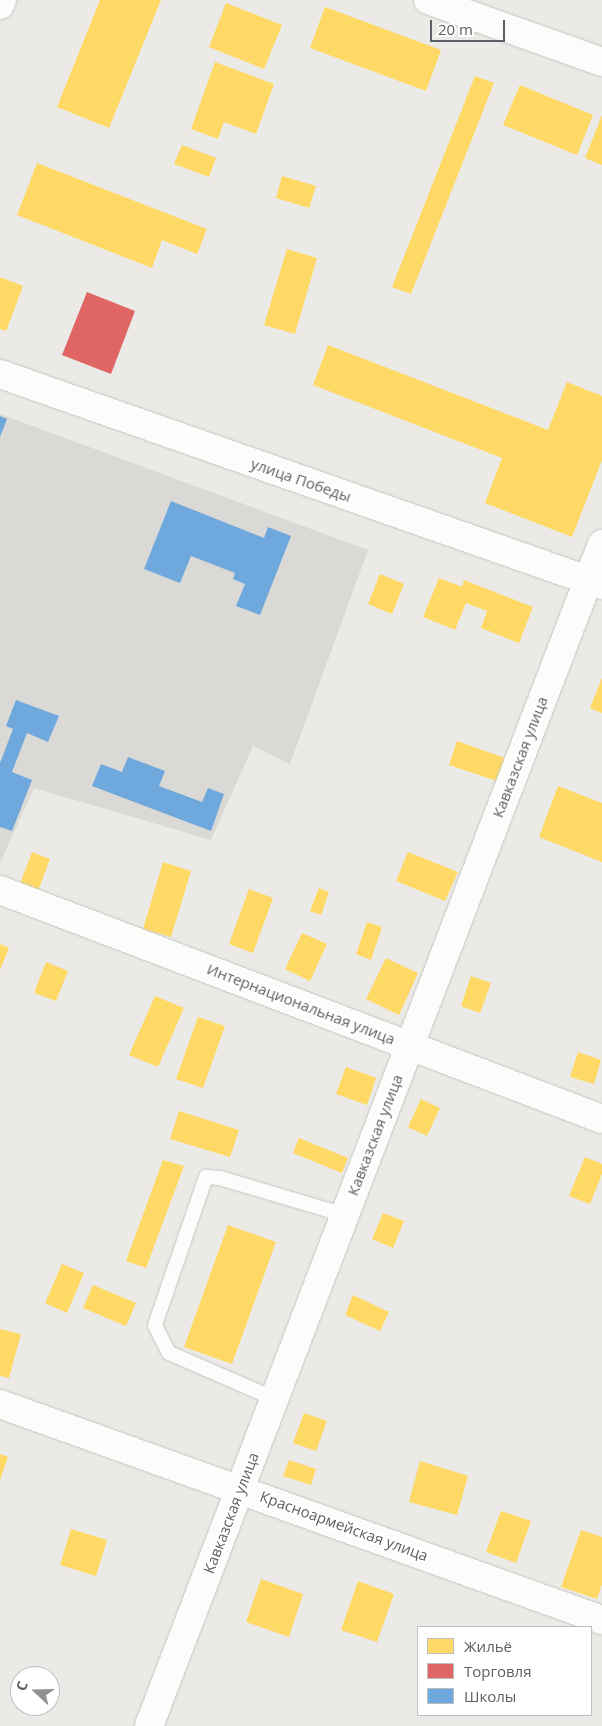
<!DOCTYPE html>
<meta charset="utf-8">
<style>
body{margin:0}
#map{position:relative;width:602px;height:1726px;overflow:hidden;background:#ebeae6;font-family:"Open Sans",sans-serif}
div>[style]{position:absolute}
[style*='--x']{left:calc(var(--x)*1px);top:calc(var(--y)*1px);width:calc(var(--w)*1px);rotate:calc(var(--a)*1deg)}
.education>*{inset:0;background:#dbd9d5}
.homes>*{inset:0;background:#ffd966}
.shops>*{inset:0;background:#e06666}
.schools>*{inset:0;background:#6fa8dc}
.roads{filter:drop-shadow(0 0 1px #c6c6c6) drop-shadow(0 0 1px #c6c6c6)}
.service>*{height:14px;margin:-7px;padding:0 7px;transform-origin:7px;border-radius:7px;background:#fcfcfb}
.minor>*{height:28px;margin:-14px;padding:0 14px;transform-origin:14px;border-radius:14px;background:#fcfcfb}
span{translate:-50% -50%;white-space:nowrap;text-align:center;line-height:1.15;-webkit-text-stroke:5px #fff;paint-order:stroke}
.street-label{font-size:15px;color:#5c6064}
.legend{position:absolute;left:417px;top:1626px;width:175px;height:90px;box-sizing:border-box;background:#fff;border:1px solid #bebfc1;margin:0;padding:6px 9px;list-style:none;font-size:15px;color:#5c6064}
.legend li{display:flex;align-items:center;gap:10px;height:25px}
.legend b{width:25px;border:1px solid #bebfc1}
.north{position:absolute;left:10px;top:1666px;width:50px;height:50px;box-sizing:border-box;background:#fff;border:1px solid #bebfc1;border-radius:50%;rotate:291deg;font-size:14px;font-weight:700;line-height:20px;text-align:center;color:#5c6064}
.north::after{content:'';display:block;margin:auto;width:18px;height:22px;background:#8e9092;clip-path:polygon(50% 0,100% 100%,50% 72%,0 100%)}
.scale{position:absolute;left:430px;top:20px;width:75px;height:22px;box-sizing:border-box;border:2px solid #5c6064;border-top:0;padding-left:6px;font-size:15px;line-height:18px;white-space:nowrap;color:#5c6064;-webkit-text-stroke:4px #fff;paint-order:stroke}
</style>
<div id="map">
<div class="education">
<i style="clip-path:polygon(0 414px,368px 550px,290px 764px,253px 746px,211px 840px,34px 788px,0 863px)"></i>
</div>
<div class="homes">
<i style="clip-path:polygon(100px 0,161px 0,109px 128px,57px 107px)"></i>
<i style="clip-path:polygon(226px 3px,282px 25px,264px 69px,209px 47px)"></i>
<i style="clip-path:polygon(325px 7px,441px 50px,426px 91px,310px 48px)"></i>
<i style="clip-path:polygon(215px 62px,274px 84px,256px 134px,224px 122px,218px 139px,191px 129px)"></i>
<i style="clip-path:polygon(475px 76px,494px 83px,411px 294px,392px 287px)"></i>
<i style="clip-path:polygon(520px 85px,593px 115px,577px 155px,503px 125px)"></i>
<i style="clip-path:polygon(602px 115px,602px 165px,585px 158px)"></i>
<i style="clip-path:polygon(182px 145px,216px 158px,209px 177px,174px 164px)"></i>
<i style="clip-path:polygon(37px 163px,207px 229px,197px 254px,162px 240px,152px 268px,17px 215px)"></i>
<i style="clip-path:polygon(282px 176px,316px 186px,309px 208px,276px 198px)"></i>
<i style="clip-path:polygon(287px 249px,317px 258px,295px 334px,264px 325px)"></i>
<i style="clip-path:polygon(0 277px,23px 286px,6px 331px,0 329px)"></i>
<i style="clip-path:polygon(328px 345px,548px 430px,567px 382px,602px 396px,602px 460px,572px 537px,485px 503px,502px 458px,313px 385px)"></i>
<i style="clip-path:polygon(380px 574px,404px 584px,392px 614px,368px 604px)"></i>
<i style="clip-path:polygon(439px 578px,462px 587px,464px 580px,533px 607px,519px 643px,481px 628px,487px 611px,466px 603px,455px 630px,423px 617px)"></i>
<i style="clip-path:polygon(602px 678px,602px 713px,590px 708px)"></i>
<i style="clip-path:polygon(457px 741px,505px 758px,497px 781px,449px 765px)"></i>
<i style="clip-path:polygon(558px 786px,602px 803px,602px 862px,539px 837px)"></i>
<i style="clip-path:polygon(32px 852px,50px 859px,38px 891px,20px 884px)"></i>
<i style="clip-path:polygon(408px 852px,458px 872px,445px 901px,396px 881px)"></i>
<i style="clip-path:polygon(163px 862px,191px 871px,171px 937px,143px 929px)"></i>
<i style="clip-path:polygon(319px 888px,329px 892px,321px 915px,310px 911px)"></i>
<i style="clip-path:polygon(249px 889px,273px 898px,253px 953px,229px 944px)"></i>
<i style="clip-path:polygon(367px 922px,382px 927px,371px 960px,356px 954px)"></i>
<i style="clip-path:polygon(302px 933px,327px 944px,310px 981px,285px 969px)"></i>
<i style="clip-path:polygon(0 944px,9px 948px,0 970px)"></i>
<i style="clip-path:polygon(386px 958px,418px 973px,399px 1015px,366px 999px)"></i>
<i style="clip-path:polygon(46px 962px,68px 971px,56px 1001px,34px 993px)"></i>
<i style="clip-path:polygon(471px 976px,491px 983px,480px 1013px,461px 1006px)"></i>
<i style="clip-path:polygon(155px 996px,184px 1008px,158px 1067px,129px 1055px)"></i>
<i style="clip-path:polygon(198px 1017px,225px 1026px,203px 1088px,176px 1079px)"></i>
<i style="clip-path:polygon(578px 1052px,601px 1060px,594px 1084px,570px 1077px)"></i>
<i style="clip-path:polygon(346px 1067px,376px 1078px,367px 1105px,336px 1094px)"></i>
<i style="clip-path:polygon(421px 1099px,440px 1108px,427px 1136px,408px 1127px)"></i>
<i style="clip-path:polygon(179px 1111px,239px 1130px,230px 1157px,170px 1139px)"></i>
<i style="clip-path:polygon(299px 1138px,348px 1158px,342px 1173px,293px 1153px)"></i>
<i style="clip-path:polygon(585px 1157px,602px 1164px,602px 1174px,590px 1204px,569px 1196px)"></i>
<i style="clip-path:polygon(163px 1160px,184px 1166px,146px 1268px,126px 1261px)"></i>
<i style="clip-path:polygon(383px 1213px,404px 1221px,393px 1248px,372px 1239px)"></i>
<i style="clip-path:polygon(228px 1225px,276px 1242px,232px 1364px,184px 1347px)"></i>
<i style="clip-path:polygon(62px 1264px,84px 1273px,67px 1313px,45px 1303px)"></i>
<i style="clip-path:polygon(93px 1285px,136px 1303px,126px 1326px,83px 1308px)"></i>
<i style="clip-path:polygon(353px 1295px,389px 1312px,380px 1331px,345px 1315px)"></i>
<i style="clip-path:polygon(0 1329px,21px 1334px,9px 1378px,0 1376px)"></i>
<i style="clip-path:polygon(304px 1413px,327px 1421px,316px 1451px,293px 1443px)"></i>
<i style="clip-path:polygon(0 1454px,8px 1457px,0 1480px)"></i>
<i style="clip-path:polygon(289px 1460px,316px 1469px,311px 1485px,283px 1476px)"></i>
<i style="clip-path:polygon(420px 1461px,468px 1476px,457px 1515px,409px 1502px)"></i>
<i style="clip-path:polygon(501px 1511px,531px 1521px,516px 1563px,486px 1552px)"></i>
<i style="clip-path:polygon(71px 1529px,107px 1540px,96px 1576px,60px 1565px)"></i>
<i style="clip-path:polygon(581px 1530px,602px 1537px,602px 1584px,597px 1599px,561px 1587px)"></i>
<i style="clip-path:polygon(261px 1579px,303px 1594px,289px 1637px,246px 1622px)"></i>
<i style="clip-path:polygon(358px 1581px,394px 1594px,377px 1642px,341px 1630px)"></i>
</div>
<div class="shops">
<i style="clip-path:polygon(87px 292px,135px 311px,111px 374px,62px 355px)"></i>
</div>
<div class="schools">
<i style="clip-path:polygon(0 416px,7px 419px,0 437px)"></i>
<i style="clip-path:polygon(171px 501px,264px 538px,268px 527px,291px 536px,260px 615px,236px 606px,245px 584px,233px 579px,235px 573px,191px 556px,180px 583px,144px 569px)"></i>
<i style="clip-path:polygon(16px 700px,59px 716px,48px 742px,27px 733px,12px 772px,32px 780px,12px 831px,0 827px,0 763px,13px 729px,6px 726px)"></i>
<i style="clip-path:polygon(128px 757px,165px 771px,159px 786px,202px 802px,208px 788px,224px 794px,211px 831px,92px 786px,101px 764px,122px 772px)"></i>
</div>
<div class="roads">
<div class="service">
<i style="--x:275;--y:1399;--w:116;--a:-156.5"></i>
<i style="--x:169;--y:1353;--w:31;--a:-117"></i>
<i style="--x:155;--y:1325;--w:157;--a:-71"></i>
<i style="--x:206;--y:1177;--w:14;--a:4"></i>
<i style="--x:220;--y:1178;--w:130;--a:16.5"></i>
</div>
<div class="minor">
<i style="--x:428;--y:0;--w:185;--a:19.6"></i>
<i style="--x:0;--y:5;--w:5;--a:-68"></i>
<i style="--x:0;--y:374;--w:638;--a:19.32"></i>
<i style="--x:0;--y:890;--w:644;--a:20.83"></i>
<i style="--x:0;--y:1404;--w:640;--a:19.74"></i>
<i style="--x:149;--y:1726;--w:1266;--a:-69.03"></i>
</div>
</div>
<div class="street-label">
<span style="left:301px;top:480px;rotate:19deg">улица Победы</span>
<span style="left:520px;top:757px;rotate:-69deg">Кавказская улица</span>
<span style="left:301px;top:1004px;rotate:21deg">Интернациональная улица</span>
<span style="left:375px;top:1135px;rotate:-69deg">Кавказская улица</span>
<span style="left:231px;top:1513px;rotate:-69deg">Кавказская улица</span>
<span style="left:344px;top:1526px;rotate:20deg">Красноармейская улица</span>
</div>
<ul class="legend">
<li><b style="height:14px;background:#ffd966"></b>Жильё</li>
<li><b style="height:14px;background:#e06666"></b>Торговля</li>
<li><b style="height:14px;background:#6fa8dc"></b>Школы</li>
</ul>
<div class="north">С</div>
<div class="scale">20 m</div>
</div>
